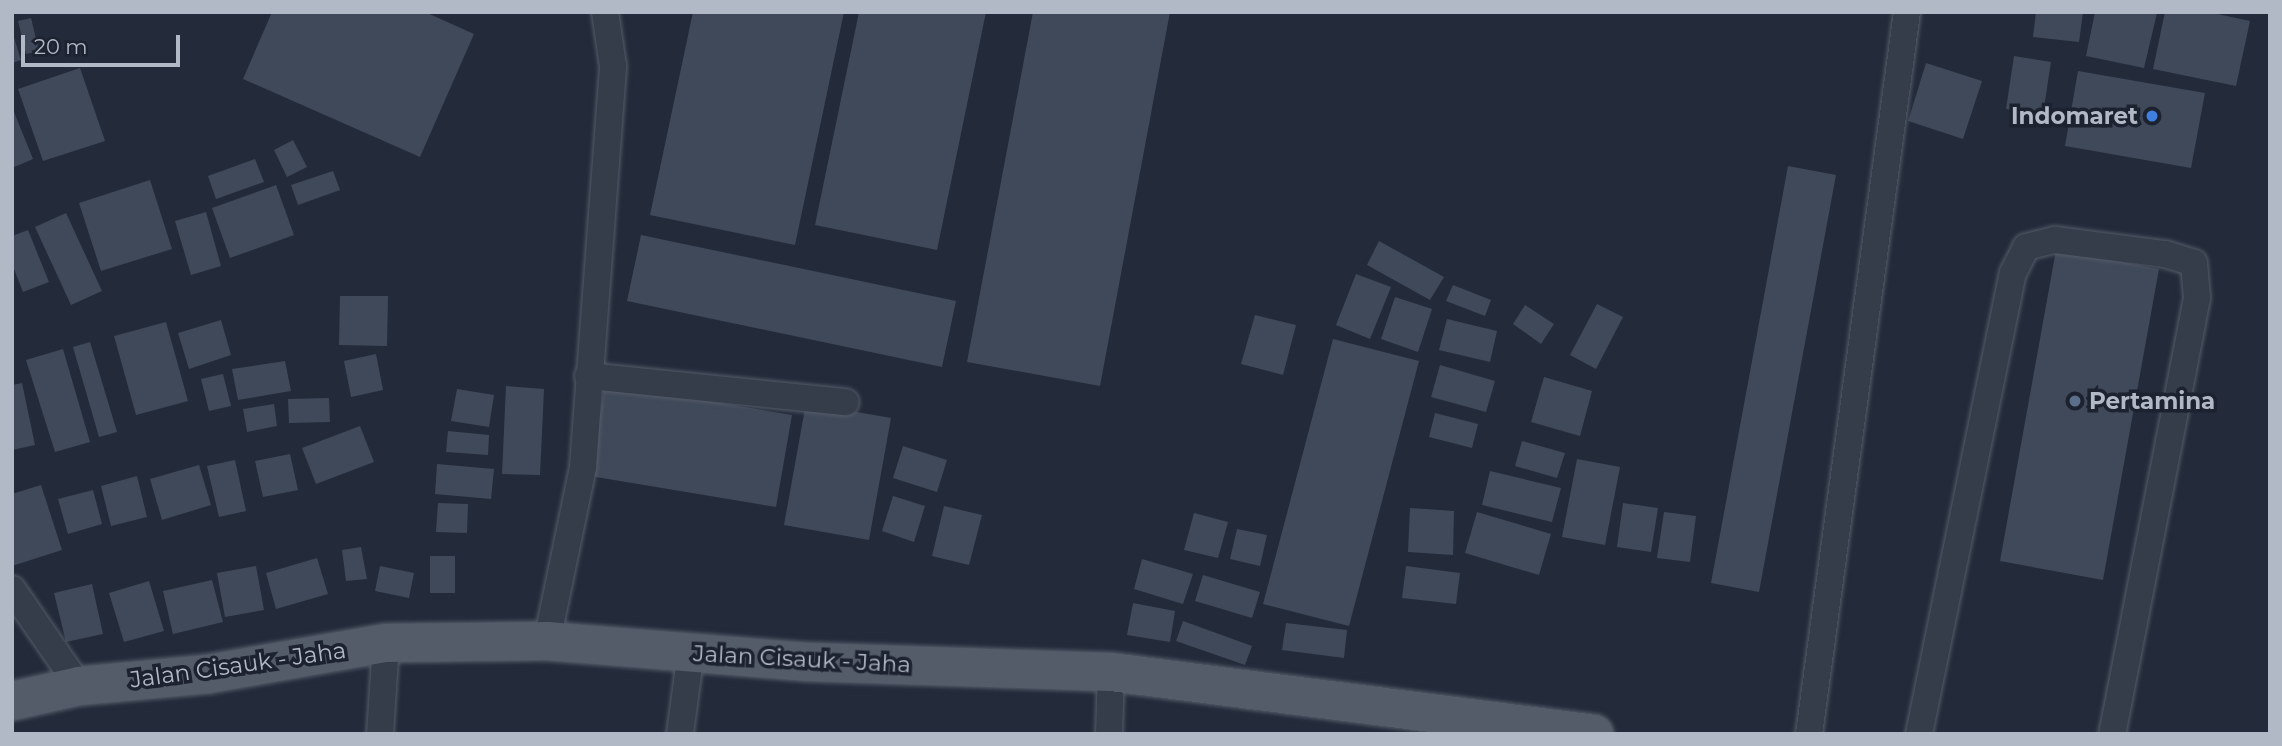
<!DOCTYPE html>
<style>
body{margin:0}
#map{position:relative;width:2282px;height:746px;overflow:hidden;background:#232b3a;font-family:Montserrat,sans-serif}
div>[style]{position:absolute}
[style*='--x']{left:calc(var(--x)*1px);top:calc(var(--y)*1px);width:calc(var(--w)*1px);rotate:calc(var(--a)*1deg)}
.building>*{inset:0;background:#3f4959}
.roads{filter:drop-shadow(0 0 2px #545b68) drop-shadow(0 0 2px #545b68)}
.service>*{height:26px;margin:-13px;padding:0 13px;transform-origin:13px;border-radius:13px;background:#363d4a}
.primary>*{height:38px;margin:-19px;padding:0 19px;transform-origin:19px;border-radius:19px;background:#545c6a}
.dots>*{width:19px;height:19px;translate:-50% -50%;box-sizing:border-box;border:4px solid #1c222f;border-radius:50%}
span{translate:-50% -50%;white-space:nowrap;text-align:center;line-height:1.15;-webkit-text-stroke:7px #1c222f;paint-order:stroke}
.poi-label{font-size:23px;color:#b1b8c6;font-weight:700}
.right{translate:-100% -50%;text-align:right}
.left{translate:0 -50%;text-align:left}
.street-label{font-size:23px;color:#b1b8c6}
.frame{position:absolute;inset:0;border:14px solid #b1b8c6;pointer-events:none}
.scale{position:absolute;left:21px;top:35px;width:159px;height:32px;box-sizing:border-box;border:4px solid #b1b8c6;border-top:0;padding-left:9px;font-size:21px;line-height:24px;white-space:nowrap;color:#b1b8c6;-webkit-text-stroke:5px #1c222f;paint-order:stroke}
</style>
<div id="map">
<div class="building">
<i style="clip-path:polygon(272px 12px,425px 12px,474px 34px,420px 157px,243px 79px)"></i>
<i style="clip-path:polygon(693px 12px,844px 12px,795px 245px,650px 215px)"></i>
<i style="clip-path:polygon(859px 12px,986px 12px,937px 250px,815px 225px)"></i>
<i style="clip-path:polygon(1033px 12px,1170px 12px,1100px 386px,967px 362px)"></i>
<i style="clip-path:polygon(2036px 12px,2083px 12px,2079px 42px,2033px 37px)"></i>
<i style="clip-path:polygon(2095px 12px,2157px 13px,2144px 68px,2086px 56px)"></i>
<i style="clip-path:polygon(2165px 12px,2208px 12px,2250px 21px,2236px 86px,2153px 69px)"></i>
<i style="clip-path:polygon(31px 18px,39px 51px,26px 54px,18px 21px)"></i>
<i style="clip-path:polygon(12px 31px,21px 60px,12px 63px)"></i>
<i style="clip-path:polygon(2014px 56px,2051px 62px,2043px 114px,2006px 109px)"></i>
<i style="clip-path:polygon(1926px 63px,1982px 81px,1963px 139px,1908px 121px)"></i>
<i style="clip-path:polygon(80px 68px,105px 141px,43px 161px,18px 89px)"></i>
<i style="clip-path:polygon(2078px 71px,2205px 93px,2191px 168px,2065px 146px)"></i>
<i style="clip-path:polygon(12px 107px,33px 159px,12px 168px)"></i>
<i style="clip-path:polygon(293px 140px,307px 167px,287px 177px,274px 150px)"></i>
<i style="clip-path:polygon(255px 159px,264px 182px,216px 199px,208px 176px)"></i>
<i style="clip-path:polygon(1788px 166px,1836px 175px,1759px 592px,1711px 583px)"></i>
<i style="clip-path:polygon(333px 171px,340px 190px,298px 205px,291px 185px)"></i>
<i style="clip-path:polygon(150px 180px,172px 249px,101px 271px,79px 203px)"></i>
<i style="clip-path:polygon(276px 185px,294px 235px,230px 258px,212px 208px)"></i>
<i style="clip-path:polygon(206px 212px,221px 266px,191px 275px,175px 221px)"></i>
<i style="clip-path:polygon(66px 213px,102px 291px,71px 305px,35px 227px)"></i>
<i style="clip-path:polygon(28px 230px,49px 282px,23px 292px,12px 264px,12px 236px)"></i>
<i style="clip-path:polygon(641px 235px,956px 301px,942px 367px,627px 301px)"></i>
<i style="clip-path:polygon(1379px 241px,1444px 277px,1430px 300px,1367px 265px)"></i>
<i style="clip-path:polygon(2056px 250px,2159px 269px,2103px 580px,2000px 561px)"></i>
<i style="clip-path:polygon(1356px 274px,1391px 287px,1370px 339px,1336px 325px)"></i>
<i style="clip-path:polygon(1453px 285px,1491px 300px,1485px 316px,1446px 301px)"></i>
<i style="clip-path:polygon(340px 296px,388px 296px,387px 346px,339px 345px)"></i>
<i style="clip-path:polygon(1395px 297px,1432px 309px,1418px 352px,1381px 339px)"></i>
<i style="clip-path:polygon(1597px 304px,1623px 317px,1596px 369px,1570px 355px)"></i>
<i style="clip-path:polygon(1525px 305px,1554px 324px,1541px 344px,1513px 324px)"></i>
<i style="clip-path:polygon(1255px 315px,1296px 325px,1283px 375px,1241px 364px)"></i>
<i style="clip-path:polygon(1447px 319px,1497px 331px,1490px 362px,1439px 350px)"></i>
<i style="clip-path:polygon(221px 320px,231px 355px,189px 369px,178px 333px)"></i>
<i style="clip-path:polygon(166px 322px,188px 401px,136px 415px,114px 336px)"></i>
<i style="clip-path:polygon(1333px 339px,1419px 361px,1349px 626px,1263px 604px)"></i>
<i style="clip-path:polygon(90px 342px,117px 432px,99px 437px,73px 347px)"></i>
<i style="clip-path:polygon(63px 349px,90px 442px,55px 452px,26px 360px)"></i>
<i style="clip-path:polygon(376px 354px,383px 390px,351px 397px,344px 361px)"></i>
<i style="clip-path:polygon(285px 361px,291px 391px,238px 400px,232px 369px)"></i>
<i style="clip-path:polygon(1440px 365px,1495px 381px,1486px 412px,1431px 397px)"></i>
<i style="clip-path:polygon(223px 374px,231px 406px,209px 411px,201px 379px)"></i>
<i style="clip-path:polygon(1544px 377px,1592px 391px,1580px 436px,1531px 422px)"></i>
<i style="clip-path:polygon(22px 383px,35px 445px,12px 450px,12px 385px)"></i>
<i style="clip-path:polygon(605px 384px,792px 415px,776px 507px,590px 476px)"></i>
<i style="clip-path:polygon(506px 386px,544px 389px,540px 475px,502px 474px)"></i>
<i style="clip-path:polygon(457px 389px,494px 395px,489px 427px,451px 421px)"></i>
<i style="clip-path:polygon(329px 398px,330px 422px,289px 423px,288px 399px)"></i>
<i style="clip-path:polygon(806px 403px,891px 418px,869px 540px,784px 525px)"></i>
<i style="clip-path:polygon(274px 404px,277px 426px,247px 432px,243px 409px)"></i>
<i style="clip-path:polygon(1435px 413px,1478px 424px,1472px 448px,1429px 437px)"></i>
<i style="clip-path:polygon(360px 426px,374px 462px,316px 484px,302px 448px)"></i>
<i style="clip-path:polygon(448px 431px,489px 435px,488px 455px,446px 452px)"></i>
<i style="clip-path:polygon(1522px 441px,1565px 453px,1557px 478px,1515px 466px)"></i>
<i style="clip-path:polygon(903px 446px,947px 460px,937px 492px,893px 478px)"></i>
<i style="clip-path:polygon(290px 454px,298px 490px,263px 497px,255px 461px)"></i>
<i style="clip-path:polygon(1577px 459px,1620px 467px,1605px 545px,1562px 537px)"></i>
<i style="clip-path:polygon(235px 460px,246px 511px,219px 517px,207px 466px)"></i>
<i style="clip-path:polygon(437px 464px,494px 469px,491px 499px,435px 494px)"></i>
<i style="clip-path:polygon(199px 465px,211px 505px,162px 520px,150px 479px)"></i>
<i style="clip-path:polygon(1490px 471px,1561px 488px,1552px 522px,1482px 505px)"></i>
<i style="clip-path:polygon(137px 476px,147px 517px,111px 526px,101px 486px)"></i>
<i style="clip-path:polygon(41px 485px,62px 550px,12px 566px,12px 494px)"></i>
<i style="clip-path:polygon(93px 490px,102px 524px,68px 534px,58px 499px)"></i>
<i style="clip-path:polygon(893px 496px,925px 506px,914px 542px,882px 531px)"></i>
<i style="clip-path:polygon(438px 503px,468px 504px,467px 533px,436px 532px)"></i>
<i style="clip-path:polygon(1623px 503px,1658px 508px,1651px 552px,1617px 547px)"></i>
<i style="clip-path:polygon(944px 506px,982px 515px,969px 565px,932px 556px)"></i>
<i style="clip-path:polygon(1410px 508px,1454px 511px,1453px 555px,1408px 552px)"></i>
<i style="clip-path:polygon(1477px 512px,1551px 534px,1539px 575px,1465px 553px)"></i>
<i style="clip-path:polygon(1664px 512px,1696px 516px,1690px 562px,1657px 558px)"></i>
<i style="clip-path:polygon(1194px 513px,1228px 522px,1218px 558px,1184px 550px)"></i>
<i style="clip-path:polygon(1237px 529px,1267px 535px,1260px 566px,1230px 559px)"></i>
<i style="clip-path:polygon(361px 547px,367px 579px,346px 581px,342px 550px)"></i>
<i style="clip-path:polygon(430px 556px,455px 556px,455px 593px,430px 593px)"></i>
<i style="clip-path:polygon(317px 558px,328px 594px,276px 609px,266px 573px)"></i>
<i style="clip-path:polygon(1142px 559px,1193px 574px,1183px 604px,1134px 589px)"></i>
<i style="clip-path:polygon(256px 566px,264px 610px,225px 617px,217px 573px)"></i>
<i style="clip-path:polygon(380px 566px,414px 573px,409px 598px,375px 591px)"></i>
<i style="clip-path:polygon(1406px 566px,1460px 573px,1456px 604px,1402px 598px)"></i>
<i style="clip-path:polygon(1203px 575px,1260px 592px,1252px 618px,1195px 601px)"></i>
<i style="clip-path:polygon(212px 580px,223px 622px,173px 634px,163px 591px)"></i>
<i style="clip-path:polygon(149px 581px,164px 631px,124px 642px,109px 593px)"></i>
<i style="clip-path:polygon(92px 584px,103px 634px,66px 642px,54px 593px)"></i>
<i style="clip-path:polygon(1133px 603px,1175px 611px,1170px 642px,1127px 635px)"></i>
<i style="clip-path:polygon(1183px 621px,1252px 646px,1245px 665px,1176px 641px)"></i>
<i style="clip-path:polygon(1286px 623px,1347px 630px,1344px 658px,1282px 650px)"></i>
</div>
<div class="roads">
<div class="service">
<i style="--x:588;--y:376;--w:259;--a:5.8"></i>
<i style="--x:12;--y:589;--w:118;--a:55.4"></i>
<i style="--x:547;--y:641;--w:178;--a:-78.3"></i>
<i style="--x:583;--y:467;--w:402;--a:-85.7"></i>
<i style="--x:613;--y:66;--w:55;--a:-98.4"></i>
<i style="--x:380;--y:734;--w:91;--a:-86.2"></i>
<i style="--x:680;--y:734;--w:83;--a:-82.4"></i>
<i style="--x:1109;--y:734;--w:62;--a:-88.2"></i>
<i style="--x:1809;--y:734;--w:729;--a:-82.27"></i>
<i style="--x:1919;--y:734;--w:470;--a:-78.5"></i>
<i style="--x:2013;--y:273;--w:29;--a:-63"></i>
<i style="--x:2026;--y:247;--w:30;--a:-14"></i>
<i style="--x:2055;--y:240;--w:111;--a:7.3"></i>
<i style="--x:2165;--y:254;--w:30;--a:17"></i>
<i style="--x:2194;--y:263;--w:35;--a:85"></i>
<i style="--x:2197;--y:298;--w:444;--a:101"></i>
</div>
<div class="primary">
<i style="--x:12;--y:701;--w:69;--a:-12.6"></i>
<i style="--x:79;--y:686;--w:130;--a:-5.3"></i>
<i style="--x:208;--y:674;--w:181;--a:-9.9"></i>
<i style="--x:386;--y:643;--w:161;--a:-0.7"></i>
<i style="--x:547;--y:641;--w:263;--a:4.6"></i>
<i style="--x:809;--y:662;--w:302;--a:1.9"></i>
<i style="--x:1111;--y:672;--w:487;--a:7.3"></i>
</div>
</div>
<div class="dots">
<i style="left:2152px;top:116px;background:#3f7fe0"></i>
<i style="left:2075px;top:401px;background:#5c6f8a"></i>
</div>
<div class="poi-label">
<span class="right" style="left:2138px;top:116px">Indomaret</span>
<span class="left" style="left:2089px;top:401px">Pertamina</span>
</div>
<div class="street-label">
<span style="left:802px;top:659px;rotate:3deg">Jalan Cisauk - Jaha</span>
<span style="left:238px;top:665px;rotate:-8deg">Jalan Cisauk - Jaha</span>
</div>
<div class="frame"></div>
<div class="scale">20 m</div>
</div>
